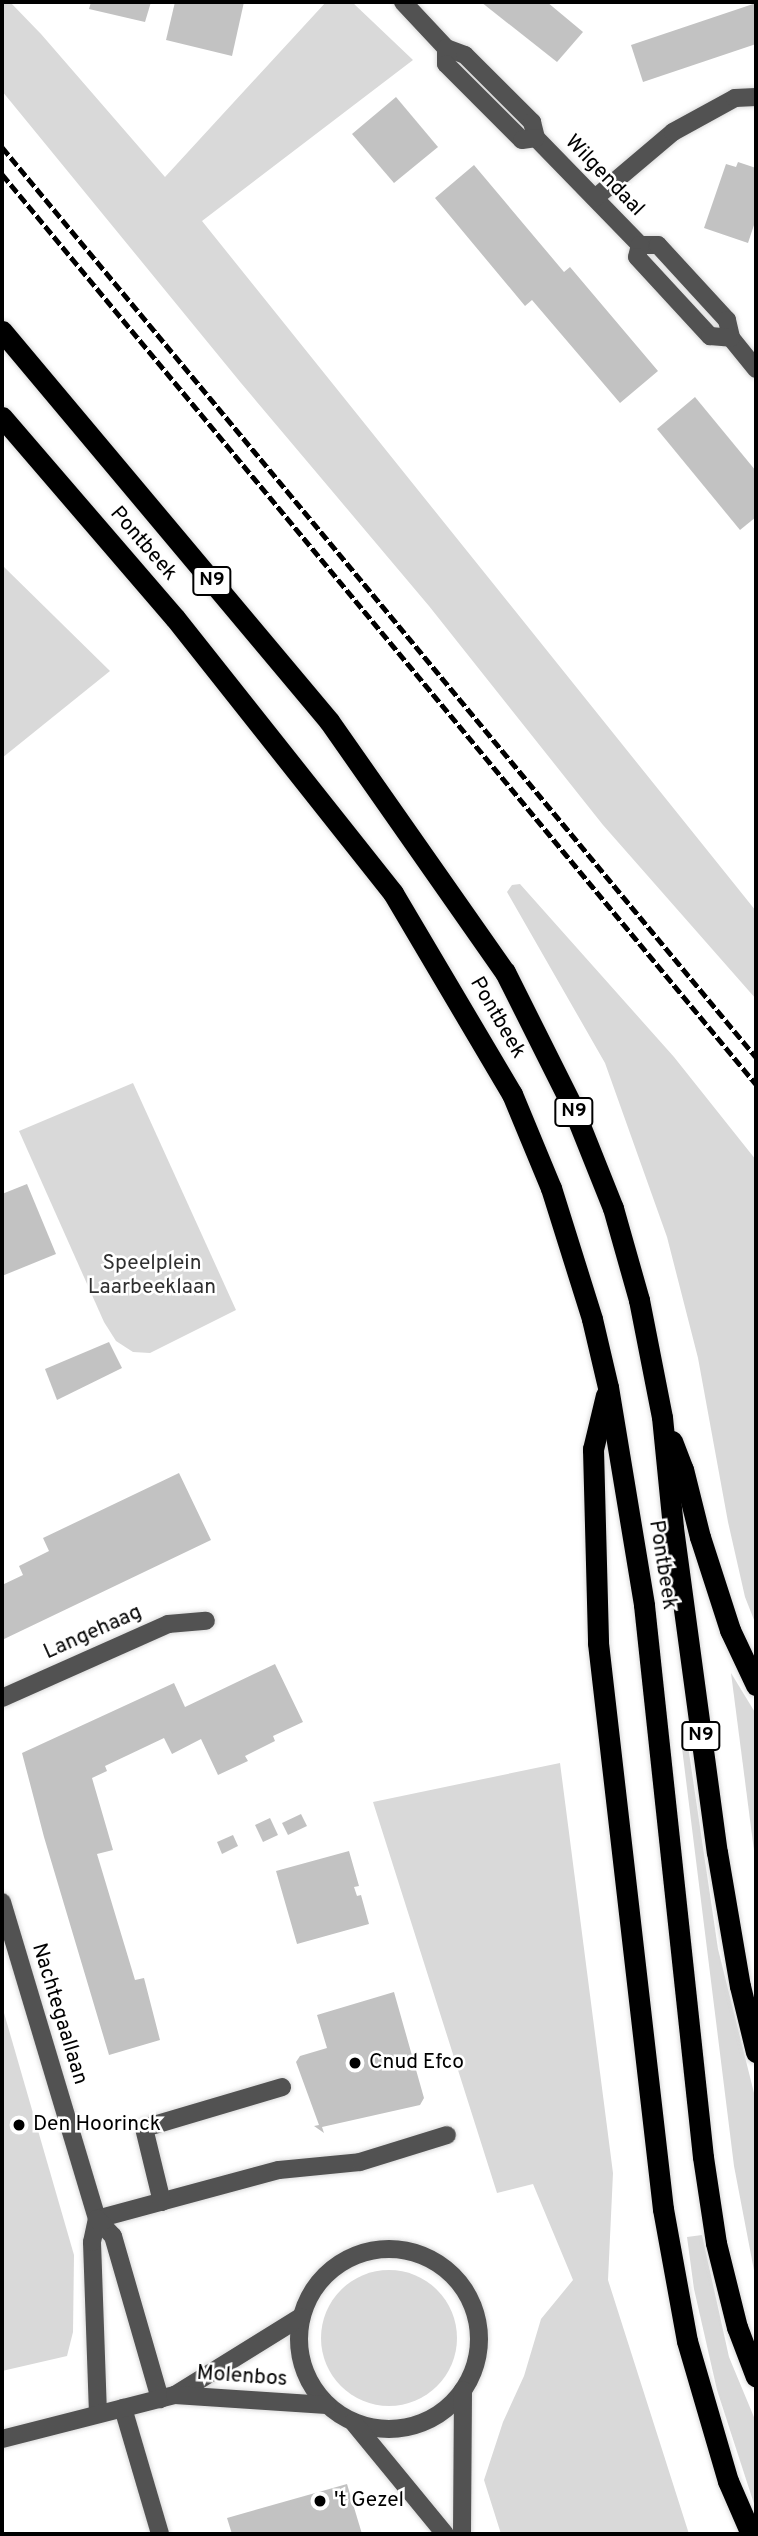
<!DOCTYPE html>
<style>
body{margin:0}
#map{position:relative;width:758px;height:2536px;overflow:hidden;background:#fff;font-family:Overpass,sans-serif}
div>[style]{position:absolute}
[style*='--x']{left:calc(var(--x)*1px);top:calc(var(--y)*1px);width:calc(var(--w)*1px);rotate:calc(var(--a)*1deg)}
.green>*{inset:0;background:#d9d9d9}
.round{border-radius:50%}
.building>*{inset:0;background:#c2c2c2}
.roads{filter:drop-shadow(0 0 2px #dbdbdb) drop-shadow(0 0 2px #dbdbdb)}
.minor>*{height:18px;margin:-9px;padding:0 9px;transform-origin:9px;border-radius:9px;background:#525252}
.minor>.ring{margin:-9px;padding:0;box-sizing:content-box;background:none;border:18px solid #525252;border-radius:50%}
.highway>*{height:21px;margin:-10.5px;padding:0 10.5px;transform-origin:10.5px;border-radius:10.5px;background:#000}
.rail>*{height:5px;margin-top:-2.5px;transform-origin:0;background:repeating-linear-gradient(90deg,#000 0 10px,transparent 0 13.5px)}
.dots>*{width:19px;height:19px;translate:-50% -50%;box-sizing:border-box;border:4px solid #fff;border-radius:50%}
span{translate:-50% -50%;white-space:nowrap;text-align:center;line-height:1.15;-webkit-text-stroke:5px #fff;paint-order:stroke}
.shield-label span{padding:2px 5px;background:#fff;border:2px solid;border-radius:5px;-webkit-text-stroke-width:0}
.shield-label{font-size:19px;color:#000;font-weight:700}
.street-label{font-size:21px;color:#000}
.park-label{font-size:21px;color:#303030}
.poi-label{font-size:21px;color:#000}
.left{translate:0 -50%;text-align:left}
.frame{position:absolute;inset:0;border:4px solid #000;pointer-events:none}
</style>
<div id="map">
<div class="green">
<i style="clip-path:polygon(2px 2px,10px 2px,41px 34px,165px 177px,326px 2px,352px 2px,413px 60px,202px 221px,756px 911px,756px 999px,603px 825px,429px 606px,241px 383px,2px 91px)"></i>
<i style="clip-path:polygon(2px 565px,110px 671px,2px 758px)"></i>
<i style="clip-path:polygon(520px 884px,674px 1057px,756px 1160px,756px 1625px,745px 1597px,728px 1522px,698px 1358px,667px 1237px,605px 1063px,507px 892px,512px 885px)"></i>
<i style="clip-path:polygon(133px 1083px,236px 1310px,150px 1353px,133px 1352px,116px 1341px,104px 1322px,19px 1131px)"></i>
<i style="clip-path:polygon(731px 1673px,756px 1714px,756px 1866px)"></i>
<i style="clip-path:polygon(687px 1739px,718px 1949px,756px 2101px,756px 2281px,734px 2166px,681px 1740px)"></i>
<i style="clip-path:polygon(560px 1763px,613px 2173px,608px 2280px,689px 2534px,501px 2534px,484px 2480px,503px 2422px,524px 2376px,541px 2319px,573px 2280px,533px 2184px,497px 2193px,373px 1802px)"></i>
<i style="clip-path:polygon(2px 2006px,74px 2255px,73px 2332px,67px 2356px,2px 2371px)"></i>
<i style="clip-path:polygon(702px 2235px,729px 2357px,756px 2422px,756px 2510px,717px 2390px,694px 2289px,687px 2237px)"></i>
<i class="round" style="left:321px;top:2270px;width:136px;height:136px"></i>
</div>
<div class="building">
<i style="clip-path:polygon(91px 2px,151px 2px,145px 22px,89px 9px)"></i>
<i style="clip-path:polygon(175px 2px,244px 2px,232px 56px,166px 40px)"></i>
<i style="clip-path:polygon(481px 2px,547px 2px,583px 32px,557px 62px)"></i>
<i style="clip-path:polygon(756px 3px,756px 44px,643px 82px,631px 45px)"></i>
<i style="clip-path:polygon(396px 97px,438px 147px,394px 183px,352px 134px)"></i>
<i style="clip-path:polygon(738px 162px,756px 168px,756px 219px,748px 243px,704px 228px,726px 164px,736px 167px)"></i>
<i style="clip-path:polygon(474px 165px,564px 272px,570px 267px,658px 371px,620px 403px,532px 300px,525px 306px,435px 198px)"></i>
<i style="clip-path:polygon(695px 397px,756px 471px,756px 517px,740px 530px,657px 429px)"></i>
<i style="clip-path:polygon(27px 1184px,56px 1254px,2px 1276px,2px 1194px)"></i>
<i style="clip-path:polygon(109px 1342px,122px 1368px,57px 1400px,45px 1369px)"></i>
<i style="clip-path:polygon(179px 1473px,211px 1540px,2px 1640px,2px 1585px,23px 1575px,19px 1566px,49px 1551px,43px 1538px)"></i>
<i style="clip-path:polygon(275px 1664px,303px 1722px,273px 1736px,275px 1741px,245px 1756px,248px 1761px,218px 1775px,201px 1739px,172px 1754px,164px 1738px,105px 1766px,107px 1771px,92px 1778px,113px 1850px,97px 1854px,135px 1980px,144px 1978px,160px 2040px,109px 2055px,44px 1837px,22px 1753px,174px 1683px,185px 1707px)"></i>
<i style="clip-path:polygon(301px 1814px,307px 1826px,288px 1835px,282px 1823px)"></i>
<i style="clip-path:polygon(270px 1818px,278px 1835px,263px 1842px,255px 1825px)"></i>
<i style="clip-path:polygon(233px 1835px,238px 1846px,222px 1854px,217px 1842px)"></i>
<i style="clip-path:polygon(349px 1851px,359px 1886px,354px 1887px,357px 1896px,361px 1895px,369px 1924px,297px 1944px,276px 1871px)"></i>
<i style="clip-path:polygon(394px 1992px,424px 2098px,420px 2105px,322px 2127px,324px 2133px,314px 2126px,319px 2125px,296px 2062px,300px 2056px,327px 2048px,317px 2015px)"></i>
<i style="clip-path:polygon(347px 2484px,362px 2534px,232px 2534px,227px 2518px)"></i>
</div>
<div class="roads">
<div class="minor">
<i style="--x:403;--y:2;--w:63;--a:46.9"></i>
<i style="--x:446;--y:48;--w:20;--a:20"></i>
<i style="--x:465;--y:55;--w:95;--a:45"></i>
<i style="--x:532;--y:122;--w:16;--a:76"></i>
<i style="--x:536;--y:138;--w:149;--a:45.8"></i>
<i style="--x:640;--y:245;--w:18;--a:0"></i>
<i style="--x:658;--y:245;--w:102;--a:47.4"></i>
<i style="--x:727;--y:320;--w:18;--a:77"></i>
<i style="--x:731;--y:338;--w:40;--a:51"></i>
<i style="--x:446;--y:48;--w:16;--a:90"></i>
<i style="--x:446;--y:64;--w:107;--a:45"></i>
<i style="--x:522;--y:140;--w:14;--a:-8"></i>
<i style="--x:595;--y:198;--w:102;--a:-40.2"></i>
<i style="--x:673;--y:132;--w:71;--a:-28.7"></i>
<i style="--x:735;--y:98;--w:21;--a:-3"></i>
<i style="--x:640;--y:245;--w:12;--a:104"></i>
<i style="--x:637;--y:257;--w:108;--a:47.3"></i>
<i style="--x:710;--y:336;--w:21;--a:5"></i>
<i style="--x:2;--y:1698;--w:182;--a:-24"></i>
<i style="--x:168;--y:1624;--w:38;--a:-5"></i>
<i style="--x:2;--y:1902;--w:331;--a:73.3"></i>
<i style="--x:97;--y:2219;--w:188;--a:-15.1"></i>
<i style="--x:279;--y:2170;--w:81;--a:-5.6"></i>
<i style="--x:360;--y:2162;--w:91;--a:-17.2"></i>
<i style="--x:162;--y:2202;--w:76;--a:-103.7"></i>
<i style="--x:144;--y:2128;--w:144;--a:-16.5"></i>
<i class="ring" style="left:299px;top:2249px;width:162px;height:162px"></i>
<i style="--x:175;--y:2395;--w:148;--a:-31.8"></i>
<i style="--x:123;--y:2408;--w:131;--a:73.6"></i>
<i style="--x:98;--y:2414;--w:172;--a:-92"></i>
<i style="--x:92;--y:2242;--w:24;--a:-78"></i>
<i style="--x:97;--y:2219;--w:23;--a:47"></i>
<i style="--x:113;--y:2236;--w:170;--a:73.9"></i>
<i style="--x:353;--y:2422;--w:145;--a:50.6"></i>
<i style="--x:2;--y:2439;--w:179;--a:-14.3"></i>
<i style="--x:175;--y:2395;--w:152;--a:3.8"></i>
<i style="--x:462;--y:2534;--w:144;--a:-89.6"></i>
</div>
<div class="highway">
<i style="--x:2;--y:331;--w:509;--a:50.02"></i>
<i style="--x:329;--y:721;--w:307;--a:55"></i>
<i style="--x:505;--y:972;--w:152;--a:63.4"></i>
<i style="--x:573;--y:1108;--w:108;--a:68.2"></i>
<i style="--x:613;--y:1208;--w:96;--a:74.2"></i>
<i style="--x:639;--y:1300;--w:119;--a:78.9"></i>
<i style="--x:662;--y:1417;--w:112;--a:84.3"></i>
<i style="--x:673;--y:1528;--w:327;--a:82.3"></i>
<i style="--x:717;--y:1852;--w:136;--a:80.3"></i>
<i style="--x:740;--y:1986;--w:68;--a:76.4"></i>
<i style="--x:2;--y:417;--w:265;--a:49.3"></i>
<i style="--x:175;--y:618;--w:351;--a:51.6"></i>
<i style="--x:393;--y:893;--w:234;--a:59.4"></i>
<i style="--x:512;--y:1094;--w:102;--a:67.5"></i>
<i style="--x:551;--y:1188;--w:137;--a:72.6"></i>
<i style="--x:592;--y:1319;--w:70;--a:76.8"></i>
<i style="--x:608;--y:1387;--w:221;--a:80.6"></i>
<i style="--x:644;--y:1605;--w:555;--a:83.9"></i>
<i style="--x:703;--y:2157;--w:87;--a:81.4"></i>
<i style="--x:716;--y:2243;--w:87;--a:76"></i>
<i style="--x:737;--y:2327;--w:53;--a:69.2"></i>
<i style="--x:606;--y:1395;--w:56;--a:103.5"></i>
<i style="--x:593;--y:1449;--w:194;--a:88.5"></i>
<i style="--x:598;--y:1643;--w:570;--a:83.45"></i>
<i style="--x:663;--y:2209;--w:134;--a:79.7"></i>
<i style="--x:687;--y:2341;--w:146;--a:73.7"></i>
<i style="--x:728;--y:2481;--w:58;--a:66.5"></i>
<i style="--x:672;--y:1441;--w:30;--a:69"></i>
<i style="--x:683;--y:1469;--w:70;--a:76"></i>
<i style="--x:700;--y:1537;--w:98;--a:72.1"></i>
<i style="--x:730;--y:1630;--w:61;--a:64.7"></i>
</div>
</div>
<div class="rail">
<i style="--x:2;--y:147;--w:1182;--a:50.36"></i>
<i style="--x:2;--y:174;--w:1182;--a:50.36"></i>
</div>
<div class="dots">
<i style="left:355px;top:2063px;background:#000"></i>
<i style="left:19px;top:2125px;background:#000"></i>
<i style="left:320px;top:2501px;background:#000"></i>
</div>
<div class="shield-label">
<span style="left:212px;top:581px">N9</span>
<span style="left:574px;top:1112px">N9</span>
<span style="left:701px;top:1736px">N9</span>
</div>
<div class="street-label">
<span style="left:604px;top:176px;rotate:46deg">Wilgendaal</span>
<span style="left:143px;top:544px;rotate:49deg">Pontbeek</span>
<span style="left:497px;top:1018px;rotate:60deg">Pontbeek</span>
<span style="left:662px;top:1565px;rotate:81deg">Pontbeek</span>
<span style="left:93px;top:1633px;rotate:-24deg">Langehaag</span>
<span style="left:59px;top:2014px;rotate:73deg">Nachtegaallaan</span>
<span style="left:242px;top:2377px;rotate:4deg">Molenbos</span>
</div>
<div class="park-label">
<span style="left:152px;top:1276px">Speelplein<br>Laarbeeklaan</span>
</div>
<div class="poi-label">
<span class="left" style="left:369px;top:2063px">Cnud Efco</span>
<span class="left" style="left:33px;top:2125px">Den Hoorinck</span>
<span class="left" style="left:334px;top:2501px">'t Gezel</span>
</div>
<div class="frame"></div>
</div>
